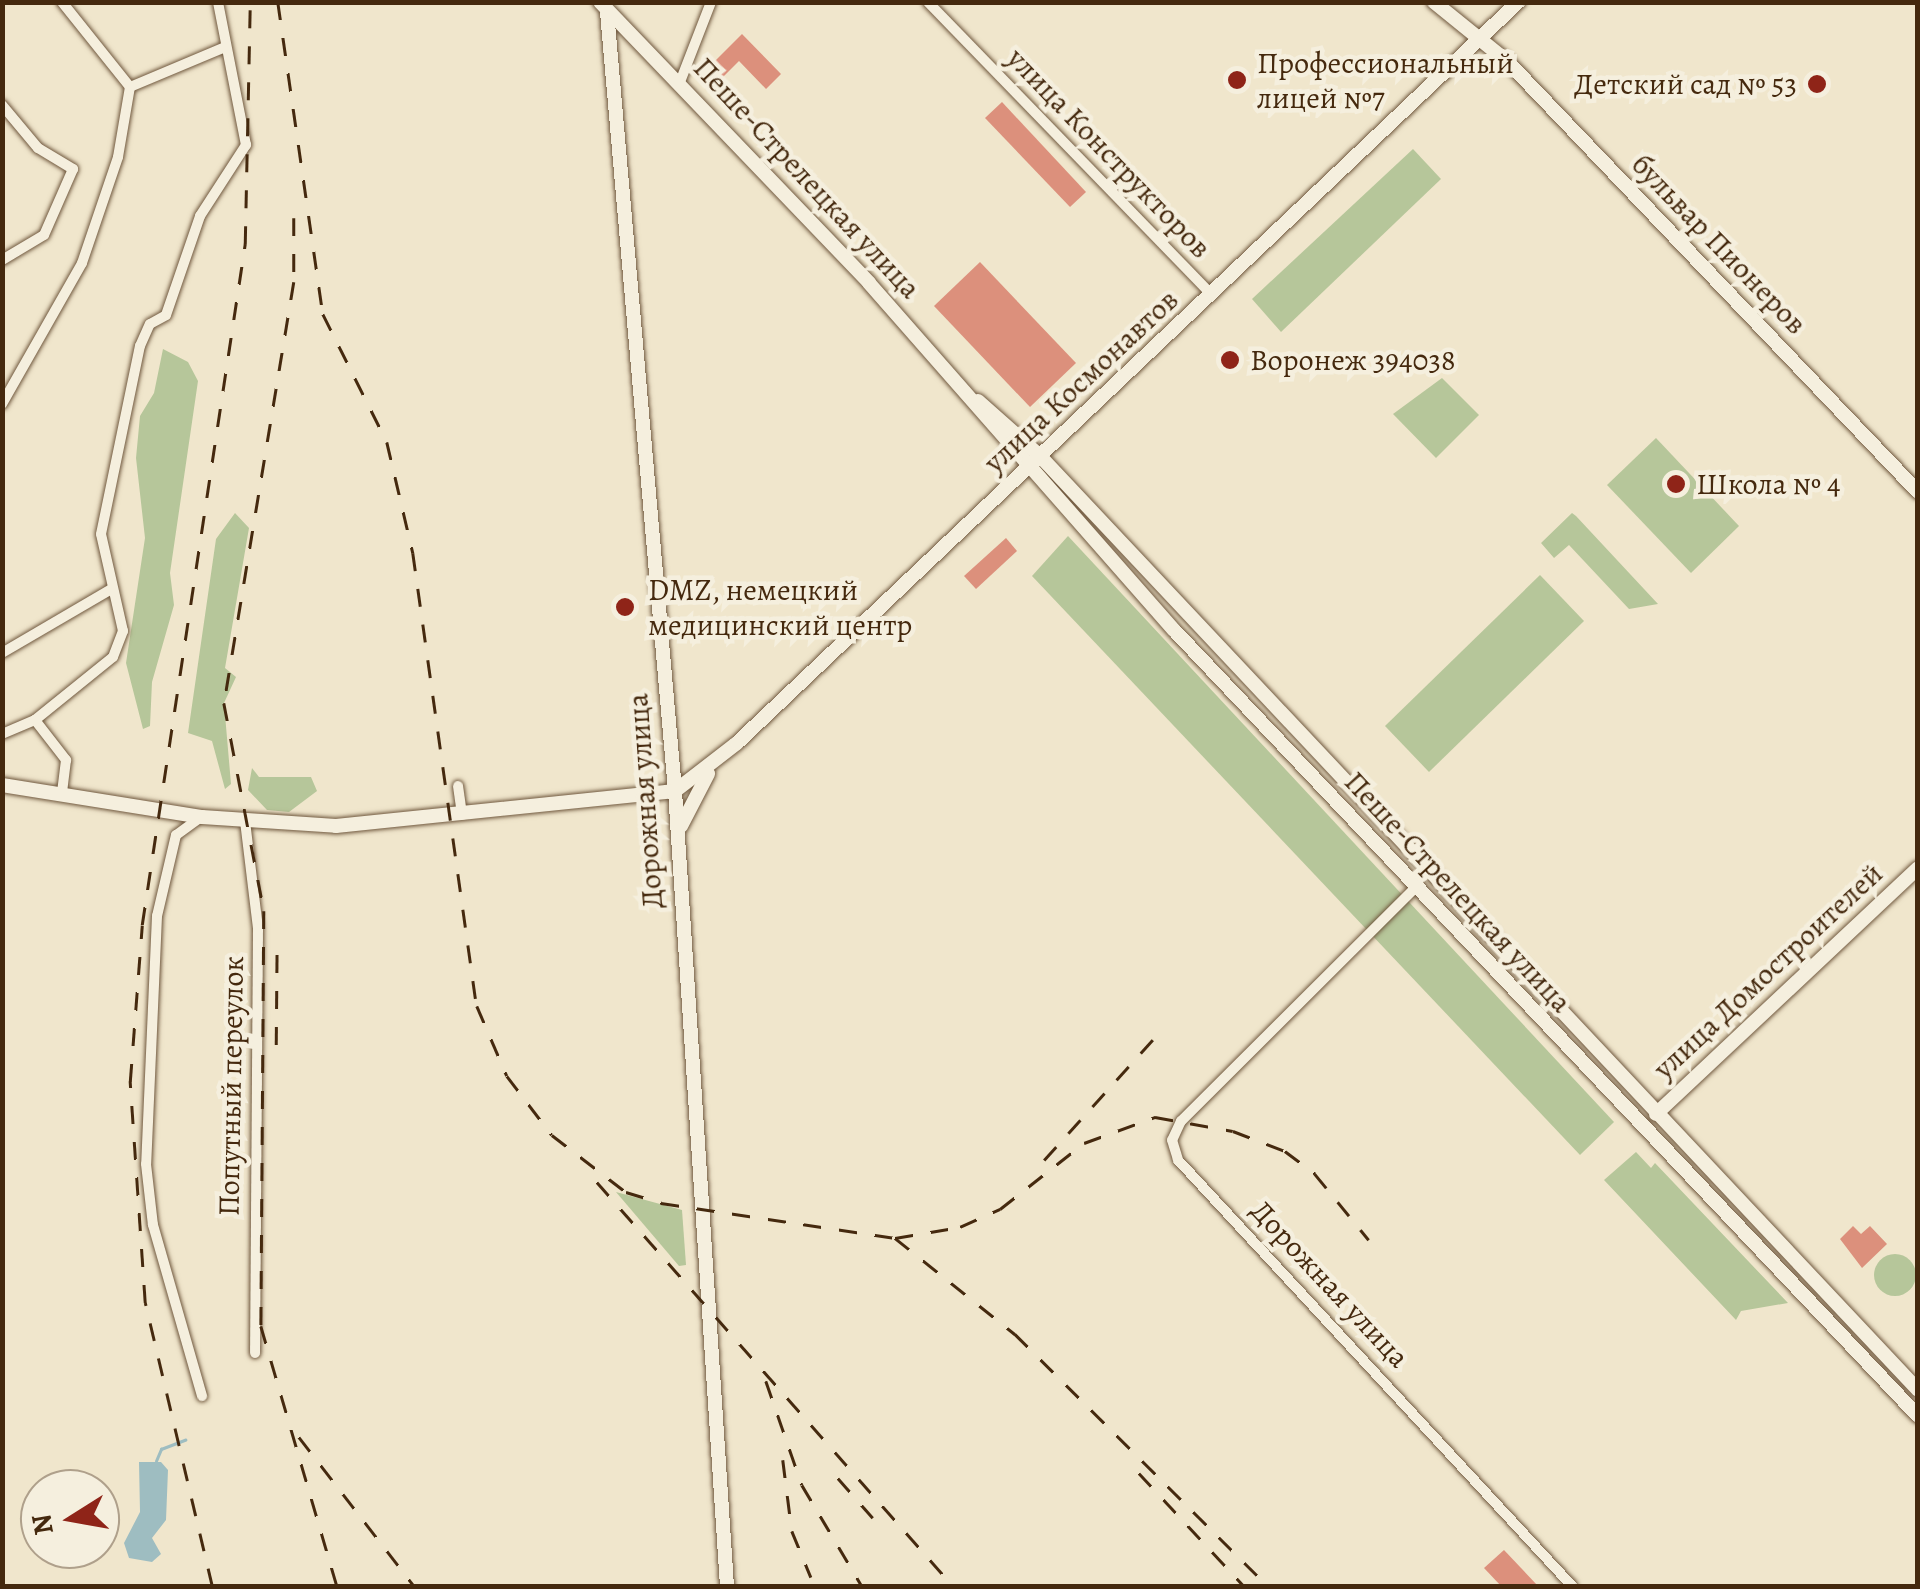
<!DOCTYPE html>
<meta charset="utf-8">
<style>
body{margin:0}
#map{position:relative;width:1920px;height:1589px;overflow:hidden;background:#f0e6cc;font-family:Alegreya,serif}
div>[style]{position:absolute}
[style*='--x']{left:calc(var(--x)*1px);top:calc(var(--y)*1px);width:calc(var(--w)*1px);rotate:calc(var(--a)*1deg)}
.green>*{inset:0;background:#b6c69a}
.round{border-radius:50%}
.water>*{inset:0;background:#9ebdc1}
.stream>*{height:2.5px;margin:-1.25px;padding:0 1.25px;transform-origin:1.25px;border-radius:1.25px;background:#9ebdc1}
.building>*{inset:0;background:#dc907c}
.roads{filter:drop-shadow(0 0 2px #70583e) drop-shadow(0 0 2px #70583e)}
.street>*{height:10px;margin:-5px;padding:0 5px;transform-origin:5px;border-radius:5px;background:#f5efde}
.secondary>*{height:14px;margin:-7px;padding:0 7px;transform-origin:7px;border-radius:7px;background:#f5efde}
.rail>*{height:2.5px;margin-top:-1.25px;transform-origin:0;background:repeating-linear-gradient(90deg,#45290e 0 18px,transparent 0 36px)}
.dots>*{width:28px;height:28px;translate:-50% -50%;box-sizing:border-box;border:5px solid #f5efde;border-radius:50%}
span{translate:-50% -50%;white-space:nowrap;text-align:center;line-height:1.15;-webkit-text-stroke:9px #f5efde;paint-order:stroke}
.poi-label{font-size:30px;color:#45290e}
.left{translate:0 -50%;text-align:left}
.right{translate:-100% -50%;text-align:right}
.street-label{font-size:30px;color:#45290e}
.frame{position:absolute;inset:0;border:5px solid #45290e;pointer-events:none}
.north{position:absolute;left:20px;top:1469px;width:100px;height:100px;box-sizing:border-box;background:#f5efde;border:2px solid #afa08b;border-radius:50%;rotate:259deg;font-size:28px;font-weight:700;line-height:40px;text-align:center;color:#45290e}
.north::after{content:'';display:block;margin:auto;width:35px;height:45px;background:#8f2418;clip-path:polygon(50% 0,100% 100%,50% 72%,0 100%)}
</style>
<div id="map">
<div class="green">
<i style="clip-path:polygon(1413px 149px,1441px 179px,1281px 332px,1252px 299px)"></i>
<i style="clip-path:polygon(163px 349px,188px 362px,198px 381px,170px 573px,174px 605px,152px 682px,150px 726px,143px 729px,126px 663px,145px 538px,136px 458px,140px 416px,154px 393px)"></i>
<i style="clip-path:polygon(1442px 378px,1479px 415px,1436px 458px,1393px 414px)"></i>
<i style="clip-path:polygon(1656px 438px,1739px 526px,1691px 573px,1607px 485px)"></i>
<i style="clip-path:polygon(235px 513px,249px 528px,225px 668px,236px 677px,224px 703px,231px 784px,225px 789px,212px 741px,188px 733px,216px 539px)"></i>
<i style="clip-path:polygon(1572px 513px,1576px 516px,1658px 604px,1629px 609px,1569px 545px,1554px 558px,1541px 543px)"></i>
<i style="clip-path:polygon(1068px 536px,1614px 1122px,1580px 1155px,1032px 576px)"></i>
<i style="clip-path:polygon(1540px 575px,1584px 621px,1429px 772px,1385px 726px)"></i>
<i style="clip-path:polygon(252px 768px,259px 777px,311px 777px,317px 791px,289px 812px,267px 810px,248px 790px)"></i>
<i style="clip-path:polygon(1636px 1152px,1651px 1168px,1655px 1163px,1788px 1303px,1741px 1311px,1736px 1320px,1604px 1180px)"></i>
<i style="clip-path:polygon(616px 1192px,682px 1210px,686px 1265px,679px 1266px)"></i>
<i class="round" style="left:1874px;top:1254px;width:42px;height:42px"></i>
</div>
<div class="water">
<i style="clip-path:polygon(139px 1462px,161px 1462px,168px 1470px,166px 1520px,152px 1538px,161px 1554px,152px 1562px,129px 1558px,124px 1543px,140px 1512px)"></i>
</div>
<div class="stream">
<i style="--x:156;--y:1461;--w:13;--a:-67"></i>
<i style="--x:161;--y:1449;--w:26;--a:-21"></i>
</div>
<div class="building">
<i style="clip-path:polygon(742px 34px,781px 74px,766px 89px,739px 61px,720px 80px,708px 68px)"></i>
<i style="clip-path:polygon(1002px 102px,1086px 192px,1070px 207px,985px 118px)"></i>
<i style="clip-path:polygon(980px 262px,1076px 363px,1030px 407px,934px 306px)"></i>
<i style="clip-path:polygon(1006px 538px,1017px 551px,976px 589px,964px 576px)"></i>
<i style="clip-path:polygon(1853px 1226px,1861px 1234px,1870px 1226px,1887px 1244px,1862px 1268px,1840px 1239px)"></i>
<i style="clip-path:polygon(1504px 1550px,1538px 1586px,1501px 1586px,1484px 1568px)"></i>
</div>
<div class="roads">
<div class="street">
<i style="--x:62;--y:2;--w:109;--a:51.3"></i>
<i style="--x:928;--y:2;--w:408;--a:45.9"></i>
<i style="--x:680;--y:82;--w:86;--a:-68.8"></i>
<i style="--x:130;--y:87;--w:103;--a:-22.8"></i>
<i style="--x:2;--y:105;--w:56;--a:50.1"></i>
<i style="--x:38;--y:148;--w:41;--a:31"></i>
<i style="--x:73;--y:169;--w:72;--a:113.7"></i>
<i style="--x:44;--y:235;--w:49;--a:149.2"></i>
<i style="--x:2;--y:404;--w:162;--a:-60.4"></i>
<i style="--x:82;--y:263;--w:112;--a:-71.2"></i>
<i style="--x:118;--y:157;--w:71;--a:-80.3"></i>
<i style="--x:2;--y:653;--w:125;--a:-30.3"></i>
<i style="--x:35;--y:720;--w:51;--a:52.2"></i>
<i style="--x:66;--y:760;--w:33;--a:97"></i>
<i style="--x:2;--y:734;--w:36;--a:-23"></i>
<i style="--x:35;--y:720;--w:100;--a:-38.9"></i>
<i style="--x:113;--y:657;--w:28;--a:-69"></i>
<i style="--x:123;--y:631;--w:99;--a:-102.8"></i>
<i style="--x:101;--y:534;--w:192;--a:-78.3"></i>
<i style="--x:140;--y:346;--w:24;--a:-66"></i>
<i style="--x:150;--y:324;--w:18;--a:-29"></i>
<i style="--x:166;--y:315;--w:105;--a:-71"></i>
<i style="--x:200;--y:216;--w:85;--a:-57.1"></i>
<i style="--x:246;--y:145;--w:146;--a:-101.1"></i>
<i style="--x:458;--y:786;--w:29;--a:82"></i>
<i style="--x:201;--y:817;--w:31;--a:144"></i>
<i style="--x:176;--y:835;--w:83;--a:103.2"></i>
<i style="--x:157;--y:916;--w:248;--a:92.5"></i>
<i style="--x:146;--y:1164;--w:61;--a:83.5"></i>
<i style="--x:153;--y:1225;--w:178;--a:74"></i>
<i style="--x:245;--y:821;--w:109;--a:83.1"></i>
<i style="--x:258;--y:929;--w:424;--a:90.4"></i>
<i style="--x:1416;--y:887;--w:332;--a:135.1"></i>
<i style="--x:1181;--y:1121;--w:21;--a:115"></i>
<i style="--x:1172;--y:1140;--w:21;--a:73"></i>
<i style="--x:1178;--y:1160;--w:580;--a:47.23"></i>
</div>
<div class="secondary">
<i style="--x:600;--y:2;--w:389;--a:46.2"></i>
<i style="--x:869;--y:283;--w:462;--a:48.7"></i>
<i style="--x:1174;--y:630;--w:1082;--a:46.57"></i>
<i style="--x:1434;--y:2;--w:95;--a:39"></i>
<i style="--x:1508;--y:62;--w:594;--a:46.36"></i>
<i style="--x:607;--y:12;--w:782;--a:85.01"></i>
<i style="--x:675;--y:791;--w:797;--a:86.26"></i>
<i style="--x:978;--y:401;--w:83;--a:41.6"></i>
<i style="--x:1040;--y:456;--w:1282;--a:46.77"></i>
<i style="--x:2;--y:785;--w:203;--a:9.1"></i>
<i style="--x:202;--y:817;--w:134;--a:3.8"></i>
<i style="--x:336;--y:826;--w:341;--a:-5.9"></i>
<i style="--x:675;--y:791;--w:78;--a:-37.7"></i>
<i style="--x:737;--y:743;--w:1077;--a:-43.49"></i>
<i style="--x:681;--y:826;--w:59;--a:-62.6"></i>
<i style="--x:1656;--y:1114;--w:359;--a:-43.2"></i>
</div>
</div>
<div class="rail">
<i style="--x:278;--y:2;--w:315;--a:81.8"></i>
<i style="--x:323;--y:314;--w:143;--a:63.4"></i>
<i style="--x:387;--y:442;--w:114;--a:76.8"></i>
<i style="--x:413;--y:553;--w:457;--a:82"></i>
<i style="--x:477;--y:1006;--w:76;--a:66.8"></i>
<i style="--x:507;--y:1076;--w:74;--a:52.7"></i>
<i style="--x:552;--y:1135;--w:93;--a:37.6"></i>
<i style="--x:626;--y:1192;--w:37;--a:17"></i>
<i style="--x:661;--y:1203;--w:237;--a:8.5"></i>
<i style="--x:895;--y:1238;--w:66;--a:-9.6"></i>
<i style="--x:960;--y:1227;--w:44;--a:-24.2"></i>
<i style="--x:1000;--y:1209;--w:107;--a:-38.2"></i>
<i style="--x:1084;--y:1143;--w:76;--a:-20.1"></i>
<i style="--x:1155;--y:1117;--w:79;--a:10.2"></i>
<i style="--x:1233;--y:1131;--w:56;--a:21"></i>
<i style="--x:1285;--y:1151;--w:38;--a:37"></i>
<i style="--x:1315;--y:1174;--w:85;--a:50.7"></i>
<i style="--x:294;--y:218;--w:64;--a:90"></i>
<i style="--x:294;--y:282;--w:427;--a:99.4"></i>
<i style="--x:224;--y:703;--w:212;--a:79.1"></i>
<i style="--x:264;--y:911;--w:415;--a:90.4"></i>
<i style="--x:261;--y:1326;--w:271;--a:73.7"></i>
<i style="--x:276;--y:1045;--w:105;--a:-89.5"></i>
<i style="--x:1044;--y:1160;--w:167;--a:-47.9"></i>
<i style="--x:597;--y:1182;--w:538;--a:48.61"></i>
<i style="--x:895;--y:1238;--w:154;--a:38.7"></i>
<i style="--x:1015;--y:1334;--w:351;--a:44.9"></i>
<i style="--x:766;--y:1381;--w:110;--a:70.9"></i>
<i style="--x:802;--y:1485;--w:117;--a:59.3"></i>
<i style="--x:299;--y:1437;--w:188;--a:52.3"></i>
<i style="--x:783;--y:1460;--w:72;--a:82.8"></i>
<i style="--x:792;--y:1531;--w:50;--a:67.6"></i>
<i style="--x:1139;--y:1473;--w:154;--a:47.1"></i>
<i style="--x:838;--y:1478;--w:53;--a:48.8"></i>
<i style="--x:212;--y:1586;--w:291;--a:-103.3"></i>
<i style="--x:145;--y:1303;--w:222;--a:-93.9"></i>
<i style="--x:130;--y:1082;--w:157;--a:-85.6"></i>
<i style="--x:142;--y:925;--w:689;--a:-81.4"></i>
<i style="--x:245;--y:244;--w:242;--a:-88.8"></i>
</div>
<div class="dots">
<i style="left:1237px;top:80px;background:#8f2418"></i>
<i style="left:1817px;top:84px;background:#8f2418"></i>
<i style="left:1230px;top:360px;background:#8f2418"></i>
<i style="left:1676px;top:484px;background:#8f2418"></i>
<i style="left:625px;top:607px;background:#8f2418"></i>
</div>
<div class="poi-label">
<span class="left" style="left:1257px;top:80px">Профессиональный<br>лицей №7</span>
<span class="right" style="left:1797px;top:84px">Детский сад № 53</span>
<span class="left" style="left:1250px;top:360px">Воронеж 394038</span>
<span class="left" style="left:1696px;top:484px">Школа № 4</span>
<span class="left" style="left:648px;top:607px">DMZ, немецкий<br>медицинский центр</span>
</div>
<div class="street-label">
<span style="left:1109px;top:153px;rotate:46deg">улица Конструкторов</span>
<span style="left:807px;top:178px;rotate:47deg">Пеше-Стрелецкая улица</span>
<span style="left:1719px;top:244px;rotate:46deg">бульвар Пионеров</span>
<span style="left:1081px;top:381px;rotate:-43deg">улица Космонавтов</span>
<span style="left:645px;top:801px;rotate:-94deg">Дорожная улица</span>
<span style="left:1458px;top:892px;rotate:47deg">Пеше-Стрелецкая улица</span>
<span style="left:1768px;top:971px;rotate:-43deg">улица Домостроителей</span>
<span style="left:231px;top:1086px;rotate:-89deg">Попутный переулок</span>
<span style="left:1330px;top:1284px;rotate:47deg">Дорожная улица</span>
</div>
<div class="frame"></div>
<div class="north">N</div>
</div>
